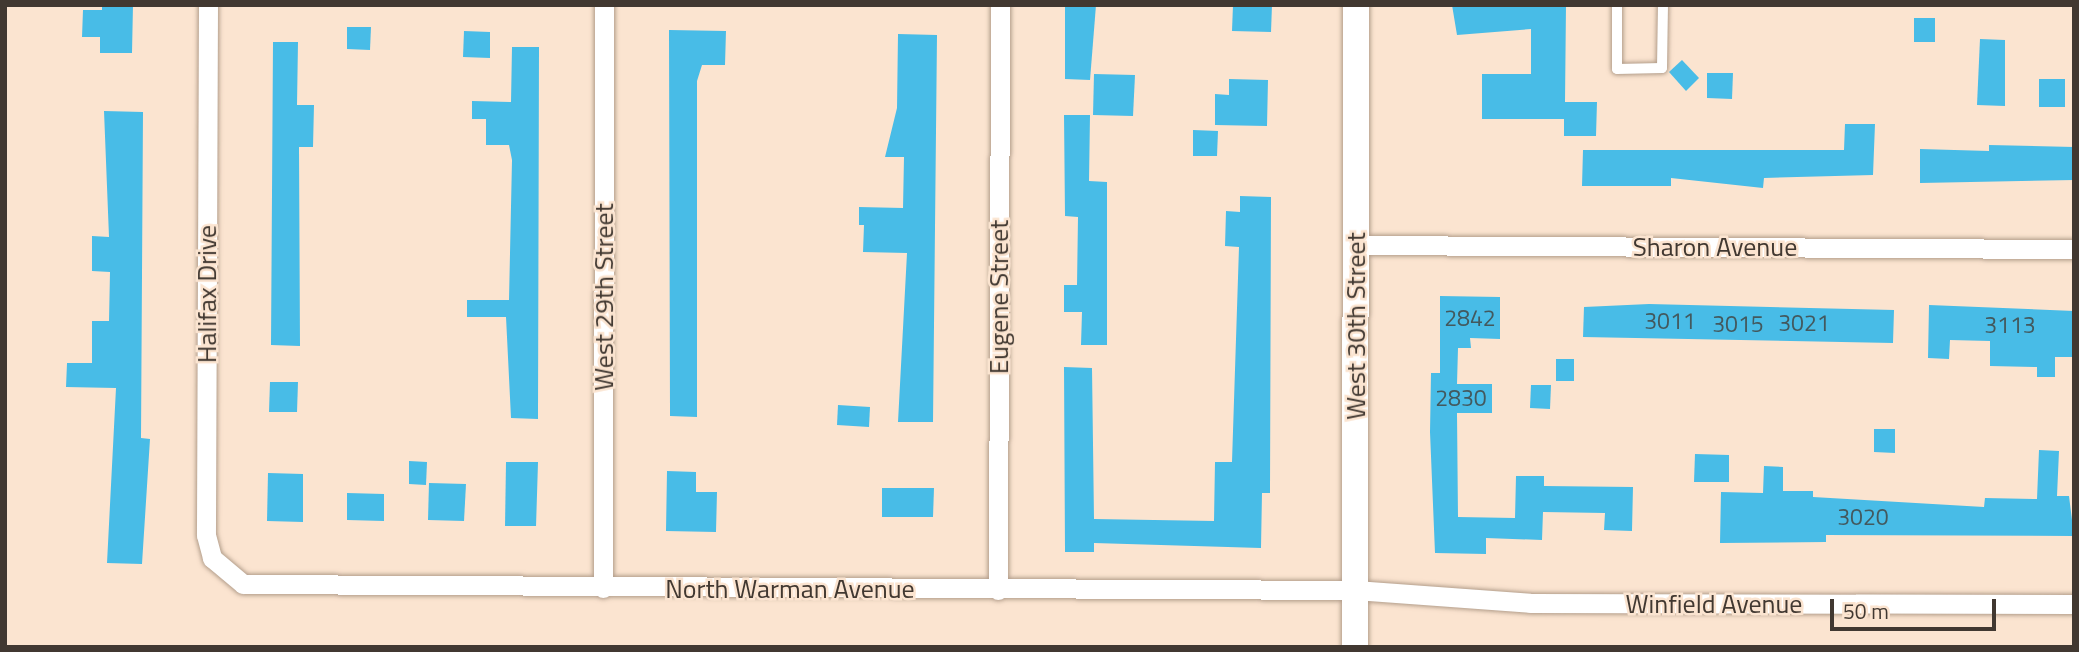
<!DOCTYPE html>
<style>
body{margin:0}
#map{position:relative;width:2079px;height:652px;overflow:hidden;background:#fbe4d0;font-family:"Titillium Web",sans-serif}
div>[style]{position:absolute}
[style*='--x']{left:calc(var(--x)*1px);top:calc(var(--y)*1px);width:calc(var(--w)*1px);rotate:calc(var(--a)*1deg)}
.building>*{inset:0;background:#48bce7}
.roads{filter:drop-shadow(0 0 2px #b39e8b) drop-shadow(0 0 2px #b39e8b)}
.service>*{height:10px;margin:-5px;padding:0 5px;transform-origin:5px;border-radius:5px;background:#fff}
.minor>*{height:19px;margin:-9.5px;padding:0 9.5px;transform-origin:9.5px;border-radius:9.5px;background:#fff}
.secondary>*{height:26px;margin:-13px;padding:0 13px;transform-origin:13px;border-radius:13px;background:#fff}
span{translate:-50% -50%;white-space:nowrap;text-align:center;line-height:1.15;-webkit-text-stroke:5px #fbe4d0;paint-order:stroke}
.number-label{font-size:23px;color:#43595e}
.number-label span{-webkit-text-stroke-width:0}
.street-label{font-size:26px;color:#413831}
.frame{position:absolute;inset:0;border:7px solid #413831;pointer-events:none}
.scale{position:absolute;left:1830px;top:599px;width:166px;height:32px;box-sizing:border-box;border:4px solid #413831;border-top:0;padding-left:9px;font-size:21px;line-height:24px;white-space:nowrap;color:#413831;-webkit-text-stroke:5px #fbe4d0;paint-order:stroke}
</style>
<div id="map">
<div class="building">
<i style="clip-path:polygon(102px 5px,133px 5px,132px 53px,100px 53px,100px 37px,82px 37px,83px 10px,102px 10px)"></i>
<i style="clip-path:polygon(1065px 5px,1096px 5px,1090px 80px,1065px 79px)"></i>
<i style="clip-path:polygon(1233px 5px,1272px 5px,1271px 32px,1232px 31px)"></i>
<i style="clip-path:polygon(1452px 5px,1566px 5px,1565px 102px,1597px 102px,1596px 136px,1564px 136px,1564px 119px,1482px 119px,1482px 74px,1531px 74px,1531px 29px,1457px 35px)"></i>
<i style="clip-path:polygon(1914px 18px,1935px 18px,1935px 42px,1914px 42px)"></i>
<i style="clip-path:polygon(347px 27px,371px 27px,370px 50px,347px 49px)"></i>
<i style="clip-path:polygon(669px 30px,726px 31px,725px 65px,702px 65px,697px 81px,697px 417px,670px 416px)"></i>
<i style="clip-path:polygon(464px 31px,490px 32px,490px 58px,463px 57px)"></i>
<i style="clip-path:polygon(898px 34px,937px 35px,933px 422px,898px 422px,907px 253px,863px 252px,864px 225px,859px 225px,859px 207px,903px 208px,904px 157px,885px 157px,897px 108px)"></i>
<i style="clip-path:polygon(1980px 39px,2005px 40px,2005px 106px,1977px 105px)"></i>
<i style="clip-path:polygon(273px 42px,298px 42px,297px 105px,314px 105px,313px 147px,299px 147px,300px 346px,271px 345px)"></i>
<i style="clip-path:polygon(512px 47px,539px 47px,538px 419px,511px 418px,506px 317px,467px 317px,467px 300px,509px 300px,512px 160px,509px 145px,486px 145px,486px 119px,472px 119px,472px 101px,511px 102px)"></i>
<i style="clip-path:polygon(1682px 60px,1699px 78px,1686px 91px,1669px 72px)"></i>
<i style="clip-path:polygon(1707px 73px,1733px 73px,1732px 99px,1707px 98px)"></i>
<i style="clip-path:polygon(1094px 74px,1135px 75px,1133px 116px,1093px 115px)"></i>
<i style="clip-path:polygon(1229px 79px,1268px 80px,1267px 126px,1215px 125px,1215px 94px,1229px 95px)"></i>
<i style="clip-path:polygon(2039px 79px,2065px 79px,2065px 107px,2039px 107px)"></i>
<i style="clip-path:polygon(104px 111px,143px 112px,141px 438px,150px 439px,142px 564px,107px 563px,116px 388px,66px 387px,67px 363px,92px 363px,92px 321px,109px 321px,110px 272px,92px 271px,92px 236px,109px 237px)"></i>
<i style="clip-path:polygon(1064px 115px,1090px 115px,1089px 181px,1107px 182px,1107px 345px,1081px 345px,1082px 312px,1064px 312px,1064px 285px,1077px 285px,1078px 217px,1065px 216px)"></i>
<i style="clip-path:polygon(1845px 124px,1875px 124px,1873px 175px,1764px 178px,1763px 188px,1671px 178px,1671px 186px,1582px 186px,1583px 150px,1844px 150px)"></i>
<i style="clip-path:polygon(1193px 130px,1218px 131px,1217px 156px,1193px 156px)"></i>
<i style="clip-path:polygon(1989px 145px,2074px 147px,2074px 180px,1920px 183px,1920px 149px,1989px 151px)"></i>
<i style="clip-path:polygon(1240px 196px,1271px 197px,1270px 493px,1262px 493px,1261px 548px,1094px 543px,1094px 552px,1065px 552px,1064px 367px,1092px 368px,1094px 519px,1214px 521px,1215px 462px,1232px 462px,1239px 247px,1225px 246px,1226px 211px,1240px 212px)"></i>
<i style="clip-path:polygon(1440px 296px,1500px 297px,1500px 339px,1470px 338px,1471px 348px,1458px 348px,1457px 384px,1492px 384px,1492px 413px,1457px 413px,1458px 517px,1515px 518px,1516px 476px,1544px 476px,1544px 486px,1633px 487px,1632px 531px,1604px 530px,1605px 513px,1543px 512px,1542px 540px,1486px 538px,1486px 554px,1435px 553px,1430px 432px,1431px 373px,1440px 373px)"></i>
<i style="clip-path:polygon(1649px 304px,1894px 310px,1893px 343px,1583px 337px,1584px 307px)"></i>
<i style="clip-path:polygon(1929px 305px,2074px 311px,2074px 357px,2055px 357px,2055px 377px,2037px 377px,2037px 367px,1990px 366px,1990px 341px,1950px 340px,1949px 359px,1928px 358px)"></i>
<i style="clip-path:polygon(1556px 359px,1574px 359px,1574px 381px,1556px 381px)"></i>
<i style="clip-path:polygon(270px 382px,298px 382px,297px 412px,269px 412px)"></i>
<i style="clip-path:polygon(1531px 385px,1551px 385px,1550px 409px,1530px 408px)"></i>
<i style="clip-path:polygon(838px 405px,870px 407px,869px 427px,837px 425px)"></i>
<i style="clip-path:polygon(1874px 429px,1895px 429px,1895px 453px,1874px 452px)"></i>
<i style="clip-path:polygon(2039px 450px,2059px 451px,2057px 496px,2069px 496px,2074px 536px,1826px 535px,1826px 542px,1720px 543px,1721px 492px,1763px 493px,1764px 466px,1783px 467px,1783px 491px,1813px 491px,1813px 497px,1984px 507px,1985px 498px,2037px 499px)"></i>
<i style="clip-path:polygon(1695px 454px,1729px 455px,1729px 482px,1694px 482px)"></i>
<i style="clip-path:polygon(409px 461px,427px 462px,426px 485px,409px 484px)"></i>
<i style="clip-path:polygon(506px 462px,538px 462px,536px 526px,505px 526px)"></i>
<i style="clip-path:polygon(667px 471px,696px 472px,696px 492px,717px 492px,716px 532px,666px 531px)"></i>
<i style="clip-path:polygon(268px 473px,303px 474px,303px 522px,267px 521px)"></i>
<i style="clip-path:polygon(429px 483px,466px 484px,464px 521px,428px 520px)"></i>
<i style="clip-path:polygon(882px 488px,934px 488px,933px 517px,882px 517px)"></i>
<i style="clip-path:polygon(347px 493px,384px 494px,384px 521px,347px 520px)"></i>
</div>
<div class="roads">
<div class="service">
<i style="--x:1617;--y:5;--w:64;--a:90"></i>
<i style="--x:1617;--y:69;--w:45;--a:-1.3"></i>
<i style="--x:1662;--y:68;--w:63;--a:-89.1"></i>
</div>
<div class="minor">
<i style="--x:208;--y:5;--w:530;--a:90.22"></i>
<i style="--x:206;--y:535;--w:24;--a:75"></i>
<i style="--x:212;--y:558;--w:40;--a:40"></i>
<i style="--x:243;--y:584;--w:1112;--a:0.31"></i>
<i style="--x:1355;--y:590;--w:175;--a:4.2"></i>
<i style="--x:1530;--y:603;--w:544;--a:0.11"></i>
<i style="--x:1356;--y:245;--w:718;--a:0.32"></i>
<i style="--x:603;--y:588;--w:583;--a:-89.9"></i>
<i style="--x:998;--y:590;--w:585;--a:-89.8"></i>
</div>
<div class="secondary">
<i style="--x:1355;--y:647;--w:642;--a:-89.91"></i>
</div>
</div>
<div class="number-label">
<span style="left:1470px;top:318px">2842</span>
<span style="left:1670px;top:321px">3011</span>
<span style="left:1804px;top:323px">3021</span>
<span style="left:1738px;top:324px">3015</span>
<span style="left:2010px;top:325px">3113</span>
<span style="left:1461px;top:398px">2830</span>
<span style="left:1863px;top:517px">3020</span>
</div>
<div class="street-label">
<span style="left:1715px;top:247px">Sharon Avenue</span>
<span style="left:207px;top:294px;rotate:-90deg">Halifax Drive</span>
<span style="left:604px;top:297px;rotate:-90deg">West 29th Street</span>
<span style="left:999px;top:297px;rotate:-90deg">Eugene Street</span>
<span style="left:1356px;top:326px;rotate:-90deg">West 30th Street</span>
<span style="left:790px;top:589px">North Warman Avenue</span>
<span style="left:1714px;top:604px">Winfield Avenue</span>
</div>
<div class="frame"></div>
<div class="scale">50 m</div>
</div>
